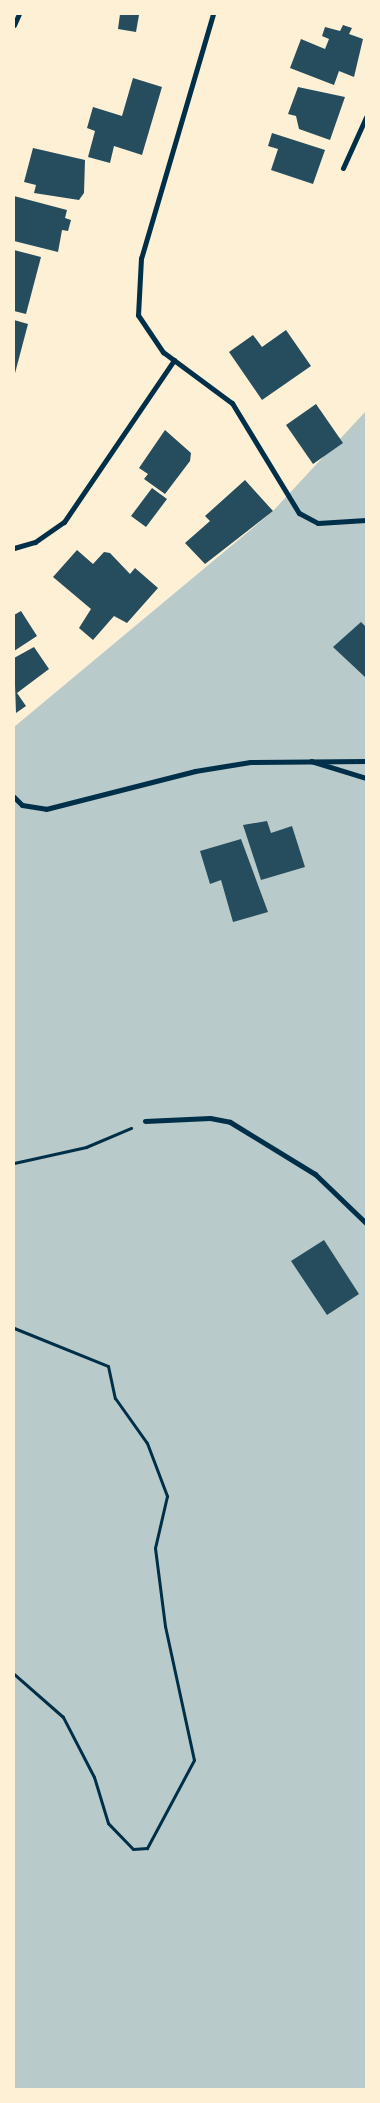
<!DOCTYPE html>
<style>
body{margin:0}
#map{position:relative;width:380px;height:2103px;overflow:hidden;background:#fdf0d5;font-family:"Varela Round",sans-serif}
div>[style]{position:absolute}
[style*='--x']{left:calc(var(--x)*1px);top:calc(var(--y)*1px);width:calc(var(--w)*1px);rotate:calc(var(--a)*1deg)}
.green>*{inset:0;background:#b9caca}
.building>*{inset:0;background:#264d5e}
.path>*{height:3px;margin:-1.5px;padding:0 1.5px;transform-origin:1.5px;border-radius:1.5px;background:#003049}
.minor>*{height:5px;margin:-2.5px;padding:0 2.5px;transform-origin:2.5px;border-radius:2.5px;background:#003049}
span{translate:-50% -50%;white-space:nowrap;text-align:center;line-height:1.15;-webkit-text-stroke:4px #fdf0d5;paint-order:stroke}
.frame{position:absolute;inset:0;border:15px solid #fdf0d5;pointer-events:none}
</style>
<div id="map">
<div class="green">
<i style="clip-path:polygon(366px 411px,366px 2089px,14px 2089px,14px 727px,273px 511px)"></i>
</div>
<div class="building">
<i style="clip-path:polygon(120px 14px,139px 15px,136px 32px,118px 29px)"></i>
<i style="clip-path:polygon(343px 25px,352px 28px,349px 34px,363px 39px,354px 77px,339px 71px,334px 85px,290px 68px,301px 39px,325px 49px,329px 39px,322px 36px,325px 27px,340px 31px)"></i>
<i style="clip-path:polygon(133px 78px,162px 87px,142px 155px,114px 146px,110px 163px,88px 157px,95px 131px,87px 128px,93px 107px,122px 116px)"></i>
<i style="clip-path:polygon(298px 87px,345px 97px,330px 140px,299px 129px,296px 116px,288px 114px)"></i>
<i style="clip-path:polygon(272px 133px,325px 150px,313px 184px,271px 170px,278px 149px,268px 146px)"></i>
<i style="clip-path:polygon(33px 148px,85px 160px,84px 193px,79px 200px,34px 193px,36px 185px,24px 182px)"></i>
<i style="clip-path:polygon(14px 196px,67px 210px,65px 218px,71px 220px,68px 231px,62px 230px,58px 252px,14px 241px)"></i>
<i style="clip-path:polygon(14px 250px,41px 257px,26px 314px,14px 311px)"></i>
<i style="clip-path:polygon(14px 320px,28px 324px,14px 377px)"></i>
<i style="clip-path:polygon(286px 330px,311px 366px,262px 400px,229px 352px,253px 335px,262px 347px)"></i>
<i style="clip-path:polygon(316px 404px,343px 443px,313px 464px,286px 425px)"></i>
<i style="clip-path:polygon(165px 430px,191px 453px,190px 461px,165px 494px,144px 479px,148px 474px,139px 468px)"></i>
<i style="clip-path:polygon(245px 480px,273px 511px,205px 564px,185px 543px,210px 521px,205px 516px)"></i>
<i style="clip-path:polygon(152px 488px,167px 499px,146px 527px,131px 516px)"></i>
<i style="clip-path:polygon(77px 550px,93px 564px,104px 552px,110px 553px,130px 574px,135px 568px,158px 588px,127px 623px,114px 616px,93px 640px,79px 628px,91px 609px,53px 577px)"></i>
<i style="clip-path:polygon(21px 611px,37px 636px,14px 651px,14px 615px)"></i>
<i style="clip-path:polygon(361px 622px,366px 627px,366px 678px,333px 647px)"></i>
<i style="clip-path:polygon(34px 647px,49px 669px,17px 693px,26px 706px,16px 713px,14px 658px)"></i>
<i style="clip-path:polygon(267px 821px,271px 833px,292px 826px,305px 867px,261px 880px,243px 825px)"></i>
<i style="clip-path:polygon(241px 839px,268px 912px,233px 922px,221px 880px,210px 884px,200px 851px)"></i>
<i style="clip-path:polygon(324px 1240px,359px 1294px,327px 1315px,291px 1261px)"></i>
</div>
<div class="path">
<i style="--x:14;--y:1163;--w:74;--a:-12.5"></i>
<i style="--x:86;--y:1147;--w:49;--a:-22.9"></i>
<i style="--x:14;--y:1328;--w:101;--a:22"></i>
<i style="--x:108;--y:1366;--w:33;--a:78"></i>
<i style="--x:115;--y:1398;--w:55;--a:54.6"></i>
<i style="--x:147;--y:1443;--w:57;--a:69.3"></i>
<i style="--x:167;--y:1496;--w:53;--a:103"></i>
<i style="--x:155;--y:1548;--w:79;--a:82.7"></i>
<i style="--x:165;--y:1626;--w:137;--a:77.8"></i>
<i style="--x:194;--y:1760;--w:100;--a:118.1"></i>
<i style="--x:147;--y:1848;--w:14;--a:176"></i>
<i style="--x:133;--y:1849;--w:36;--a:-134"></i>
<i style="--x:108;--y:1823;--w:48;--a:-106.9"></i>
<i style="--x:94;--y:1777;--w:68;--a:-117.3"></i>
<i style="--x:63;--y:1717;--w:65;--a:-138.7"></i>
</div>
<div class="minor">
<i style="--x:213;--y:14;--w:254;--a:106.4"></i>
<i style="--x:141;--y:258;--w:57;--a:93"></i>
<i style="--x:138;--y:315;--w:45;--a:56"></i>
<i style="--x:163;--y:352;--w:86;--a:36.5"></i>
<i style="--x:232;--y:403;--w:129;--a:58.7"></i>
<i style="--x:299;--y:513;--w:21;--a:28"></i>
<i style="--x:318;--y:523;--w:48;--a:-3.6"></i>
<i style="--x:14;--y:25;--w:12;--a:-66"></i>
<i style="--x:343;--y:168;--w:56;--a:-65.7"></i>
<i style="--x:14;--y:548;--w:22;--a:-16"></i>
<i style="--x:35;--y:542;--w:35;--a:-35"></i>
<i style="--x:64;--y:522;--w:196;--a:-55.8"></i>
<i style="--x:311;--y:761;--w:58;--a:17.2"></i>
<i style="--x:14;--y:797;--w:11;--a:45"></i>
<i style="--x:22;--y:805;--w:24;--a:9"></i>
<i style="--x:46;--y:809;--w:154;--a:-14.3"></i>
<i style="--x:195;--y:771;--w:56;--a:-9.3"></i>
<i style="--x:250;--y:762;--w:116;--a:-0.5"></i>
<i style="--x:145;--y:1121;--w:65;--a:-2.6"></i>
<i style="--x:210;--y:1118;--w:20;--a:11"></i>
<i style="--x:230;--y:1122;--w:100;--a:31.5"></i>
<i style="--x:315;--y:1174;--w:71;--a:43.9"></i>
</div>
<div class="frame"></div>
</div>
